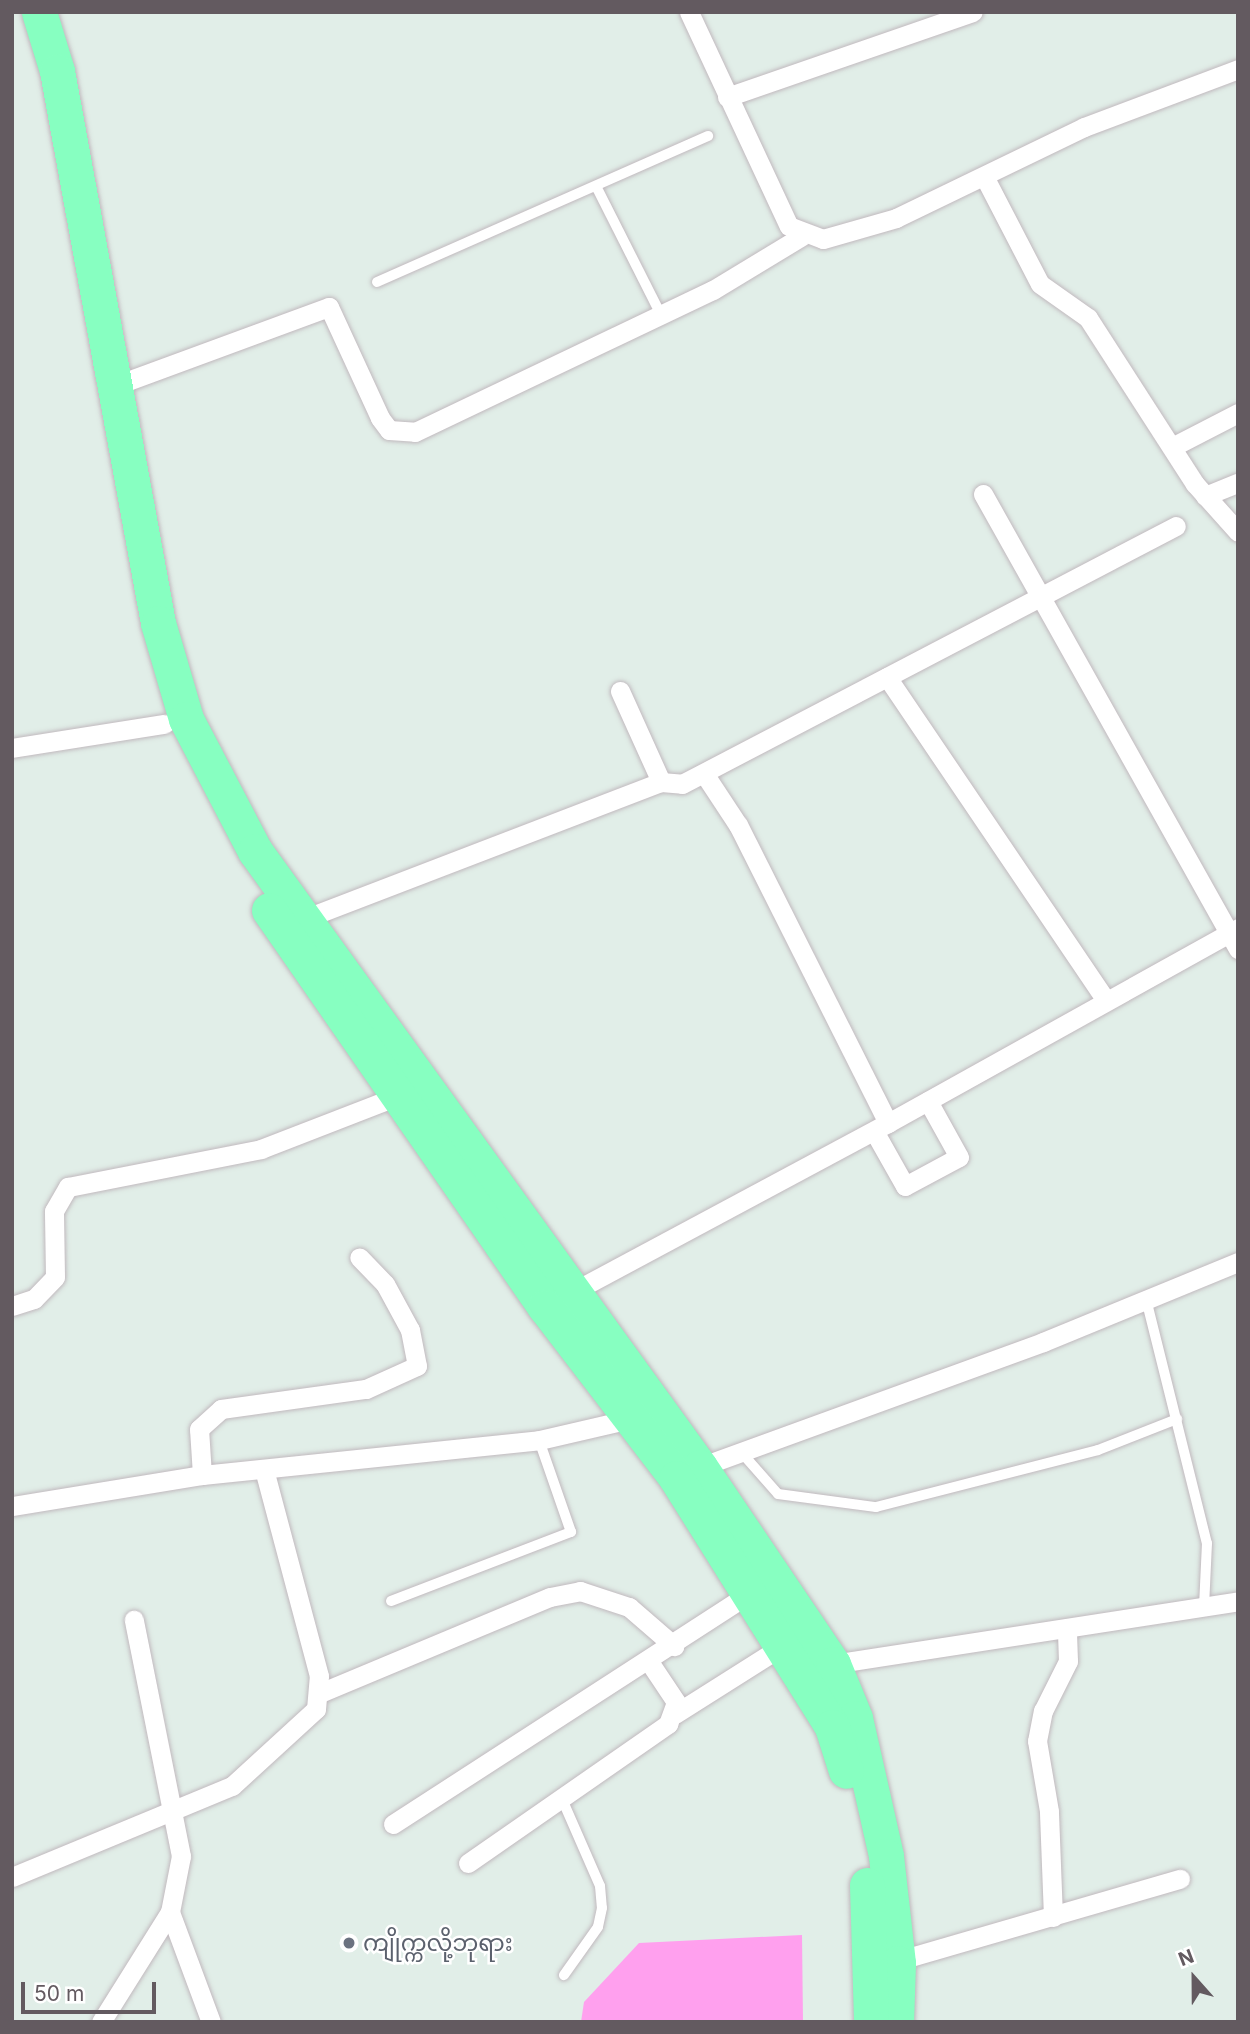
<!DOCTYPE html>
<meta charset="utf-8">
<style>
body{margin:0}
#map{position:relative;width:1250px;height:2034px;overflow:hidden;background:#e1eee8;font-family:Inter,"Noto Sans Myanmar",sans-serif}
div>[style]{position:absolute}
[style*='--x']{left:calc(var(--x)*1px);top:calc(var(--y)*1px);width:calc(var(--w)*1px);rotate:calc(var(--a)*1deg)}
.water>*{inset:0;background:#ffa0ee}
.roads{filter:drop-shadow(0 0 2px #c1b9be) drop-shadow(0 0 2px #c1b9be)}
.lane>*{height:10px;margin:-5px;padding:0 5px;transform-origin:5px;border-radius:5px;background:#fff}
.street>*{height:19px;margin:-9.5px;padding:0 9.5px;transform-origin:9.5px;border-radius:9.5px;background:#fff}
.highway>*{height:35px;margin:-17.5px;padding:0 17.5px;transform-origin:17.5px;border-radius:17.5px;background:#87ffc1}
.dots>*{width:19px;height:19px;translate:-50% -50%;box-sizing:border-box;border:4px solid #fff;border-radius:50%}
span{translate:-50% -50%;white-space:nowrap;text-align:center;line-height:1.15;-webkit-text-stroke:5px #fff;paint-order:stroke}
.worship-label{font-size:23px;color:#5b616d}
.left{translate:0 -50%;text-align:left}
.frame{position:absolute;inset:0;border:14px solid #635a60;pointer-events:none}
.north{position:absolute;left:1159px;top:1943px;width:70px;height:70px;-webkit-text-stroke:5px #fff;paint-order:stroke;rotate:339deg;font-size:19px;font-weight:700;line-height:28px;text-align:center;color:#635a60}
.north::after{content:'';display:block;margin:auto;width:24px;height:32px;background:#635a60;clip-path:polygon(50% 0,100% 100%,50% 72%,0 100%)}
.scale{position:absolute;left:21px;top:1982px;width:135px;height:32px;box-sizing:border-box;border:4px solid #635a60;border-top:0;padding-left:9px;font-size:21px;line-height:24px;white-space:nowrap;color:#635a60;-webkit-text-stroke:5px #fff;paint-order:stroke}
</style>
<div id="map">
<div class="water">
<i style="clip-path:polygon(802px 1935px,803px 2022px,581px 2022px,584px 2002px,639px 1943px)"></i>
</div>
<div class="roads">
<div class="lane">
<i style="--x:598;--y:190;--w:138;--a:63.2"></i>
<i style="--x:377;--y:282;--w:362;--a:-23.8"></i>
<i style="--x:1146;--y:1299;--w:252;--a:76"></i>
<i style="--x:1207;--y:1543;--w:64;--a:92.7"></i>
<i style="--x:741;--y:1452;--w:56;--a:48.6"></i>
<i style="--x:778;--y:1494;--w:99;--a:7.6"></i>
<i style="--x:876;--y:1507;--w:229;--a:-14.4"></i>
<i style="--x:1098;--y:1450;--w:85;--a:-21.4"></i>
<i style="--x:391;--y:1601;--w:193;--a:-21"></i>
<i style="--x:571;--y:1532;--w:97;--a:-109.2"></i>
<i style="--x:562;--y:1799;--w:95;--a:66.4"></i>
<i style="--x:600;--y:1886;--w:22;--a:85"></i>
<i style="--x:602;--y:1908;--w:19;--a:102"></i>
<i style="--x:598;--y:1927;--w:59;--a:125.3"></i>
</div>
<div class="street">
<i style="--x:689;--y:12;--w:236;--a:65"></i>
<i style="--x:789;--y:226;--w:36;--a:21"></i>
<i style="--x:823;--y:239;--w:76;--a:-16"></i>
<i style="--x:896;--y:218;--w:209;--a:-25.8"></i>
<i style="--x:1084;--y:127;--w:165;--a:-20.6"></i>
<i style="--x:727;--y:97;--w:260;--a:-19.1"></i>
<i style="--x:985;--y:178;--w:119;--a:62.6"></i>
<i style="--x:1040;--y:284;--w:59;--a:35.3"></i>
<i style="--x:1088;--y:318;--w:197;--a:57.2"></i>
<i style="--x:1195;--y:484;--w:64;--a:48.1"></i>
<i style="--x:114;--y:386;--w:229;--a:-20.2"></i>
<i style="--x:329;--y:307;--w:122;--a:65.3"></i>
<i style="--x:380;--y:418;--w:15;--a:53"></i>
<i style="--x:389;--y:430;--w:26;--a:4"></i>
<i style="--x:415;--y:432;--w:330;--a:-25.5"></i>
<i style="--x:713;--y:290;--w:104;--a:-31.2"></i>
<i style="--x:1174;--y:446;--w:72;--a:-27.3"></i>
<i style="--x:983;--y:494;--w:522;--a:60.73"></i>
<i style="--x:1205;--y:496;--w:35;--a:-22"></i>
<i style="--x:887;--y:677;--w:387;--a:55.9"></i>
<i style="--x:620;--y:691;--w:100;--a:65.7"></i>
<i style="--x:661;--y:782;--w:21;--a:5"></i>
<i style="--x:682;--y:784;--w:557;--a:-27.58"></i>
<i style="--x:12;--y:748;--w:154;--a:-9"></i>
<i style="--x:304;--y:919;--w:382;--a:-21"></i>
<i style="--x:888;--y:1123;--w:401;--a:-29.1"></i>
<i style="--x:874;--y:1131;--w:63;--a:60.6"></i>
<i style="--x:905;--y:1186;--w:61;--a:-28.2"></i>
<i style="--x:959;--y:1157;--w:64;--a:-119"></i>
<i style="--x:569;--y:1294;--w:362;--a:-28.2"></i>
<i style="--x:888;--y:1123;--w:334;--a:-116.7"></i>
<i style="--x:738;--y:825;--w:60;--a:-123.4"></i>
<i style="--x:12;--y:1306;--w:23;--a:-18"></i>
<i style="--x:34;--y:1299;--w:30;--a:-46"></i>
<i style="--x:55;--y:1277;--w:66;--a:-90.9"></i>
<i style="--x:54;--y:1211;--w:28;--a:-60"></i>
<i style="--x:68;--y:1187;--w:197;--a:-11.1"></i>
<i style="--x:261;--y:1149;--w:144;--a:-21.2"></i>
<i style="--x:700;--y:1467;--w:365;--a:-20"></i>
<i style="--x:1043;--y:1342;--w:211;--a:-22.3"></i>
<i style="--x:202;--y:1475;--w:46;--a:-93.7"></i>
<i style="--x:199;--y:1429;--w:30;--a:-42"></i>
<i style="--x:221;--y:1409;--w:146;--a:-7.9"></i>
<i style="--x:366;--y:1389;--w:56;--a:-24.3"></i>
<i style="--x:417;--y:1366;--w:37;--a:-101"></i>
<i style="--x:410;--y:1330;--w:52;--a:-118.5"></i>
<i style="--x:385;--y:1284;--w:37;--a:-134"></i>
<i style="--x:12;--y:1506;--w:193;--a:-9.3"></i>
<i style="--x:202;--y:1475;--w:339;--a:-5.9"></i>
<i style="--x:539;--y:1440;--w:93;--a:-13"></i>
<i style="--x:833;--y:1664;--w:410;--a:-8.8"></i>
<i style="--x:320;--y:1693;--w:249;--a:-22.7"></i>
<i style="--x:550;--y:1597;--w:31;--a:-11"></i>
<i style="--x:580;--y:1591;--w:52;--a:18.1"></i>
<i style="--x:629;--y:1607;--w:60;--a:40.9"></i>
<i style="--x:675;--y:1714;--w:129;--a:-32.3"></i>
<i style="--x:393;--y:1824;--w:427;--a:-32.9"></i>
<i style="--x:468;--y:1863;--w:244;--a:-34.8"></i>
<i style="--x:668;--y:1724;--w:23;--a:-70"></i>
<i style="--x:676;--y:1702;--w:47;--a:-123.7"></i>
<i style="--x:12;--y:1877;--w:238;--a:-22.5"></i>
<i style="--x:232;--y:1786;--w:114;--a:-42.5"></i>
<i style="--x:316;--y:1709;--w:33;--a:-85"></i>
<i style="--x:319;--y:1676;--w:213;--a:-104.9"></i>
<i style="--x:170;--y:1912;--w:117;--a:69.6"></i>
<i style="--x:1053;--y:1917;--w:106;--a:-92.2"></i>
<i style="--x:1049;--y:1811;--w:71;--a:-99.7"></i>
<i style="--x:1037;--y:1741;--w:31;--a:-79"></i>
<i style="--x:1043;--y:1711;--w:56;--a:-63.4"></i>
<i style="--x:1068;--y:1661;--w:29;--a:-92"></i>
<i style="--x:890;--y:1963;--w:302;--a:-16.2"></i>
<i style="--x:101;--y:2022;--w:130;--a:-57.9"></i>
<i style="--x:170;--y:1912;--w:57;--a:-78.9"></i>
<i style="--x:181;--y:1856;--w:241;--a:-101.3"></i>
</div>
<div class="highway">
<i style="--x:39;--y:12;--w:62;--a:73"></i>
<i style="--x:57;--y:71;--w:561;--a:79.63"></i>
<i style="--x:158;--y:623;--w:100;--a:73.7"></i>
<i style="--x:186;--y:719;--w:149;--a:62.4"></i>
<i style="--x:255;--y:851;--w:760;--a:54.16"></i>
<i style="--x:700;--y:1467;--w:238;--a:56"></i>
<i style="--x:833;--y:1664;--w:58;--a:67.8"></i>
<i style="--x:855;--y:1718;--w:141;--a:77.3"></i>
<i style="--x:886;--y:1856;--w:108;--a:83.6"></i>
<i style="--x:898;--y:1963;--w:59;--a:91.9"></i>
<i style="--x:269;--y:910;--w:484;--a:55.2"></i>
<i style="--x:545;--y:1307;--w:215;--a:52.5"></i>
<i style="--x:676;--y:1478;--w:294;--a:57.9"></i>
<i style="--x:832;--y:1727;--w:46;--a:72.3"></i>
<i style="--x:867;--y:1885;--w:137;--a:88.3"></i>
</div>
</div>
<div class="dots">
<i style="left:349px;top:1943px;background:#6b7280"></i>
</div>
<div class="worship-label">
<span class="left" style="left:363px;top:1943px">ကျိုက္ကလို့ဘုရား</span>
</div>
<div class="frame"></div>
<div class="north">N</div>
<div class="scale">50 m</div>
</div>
